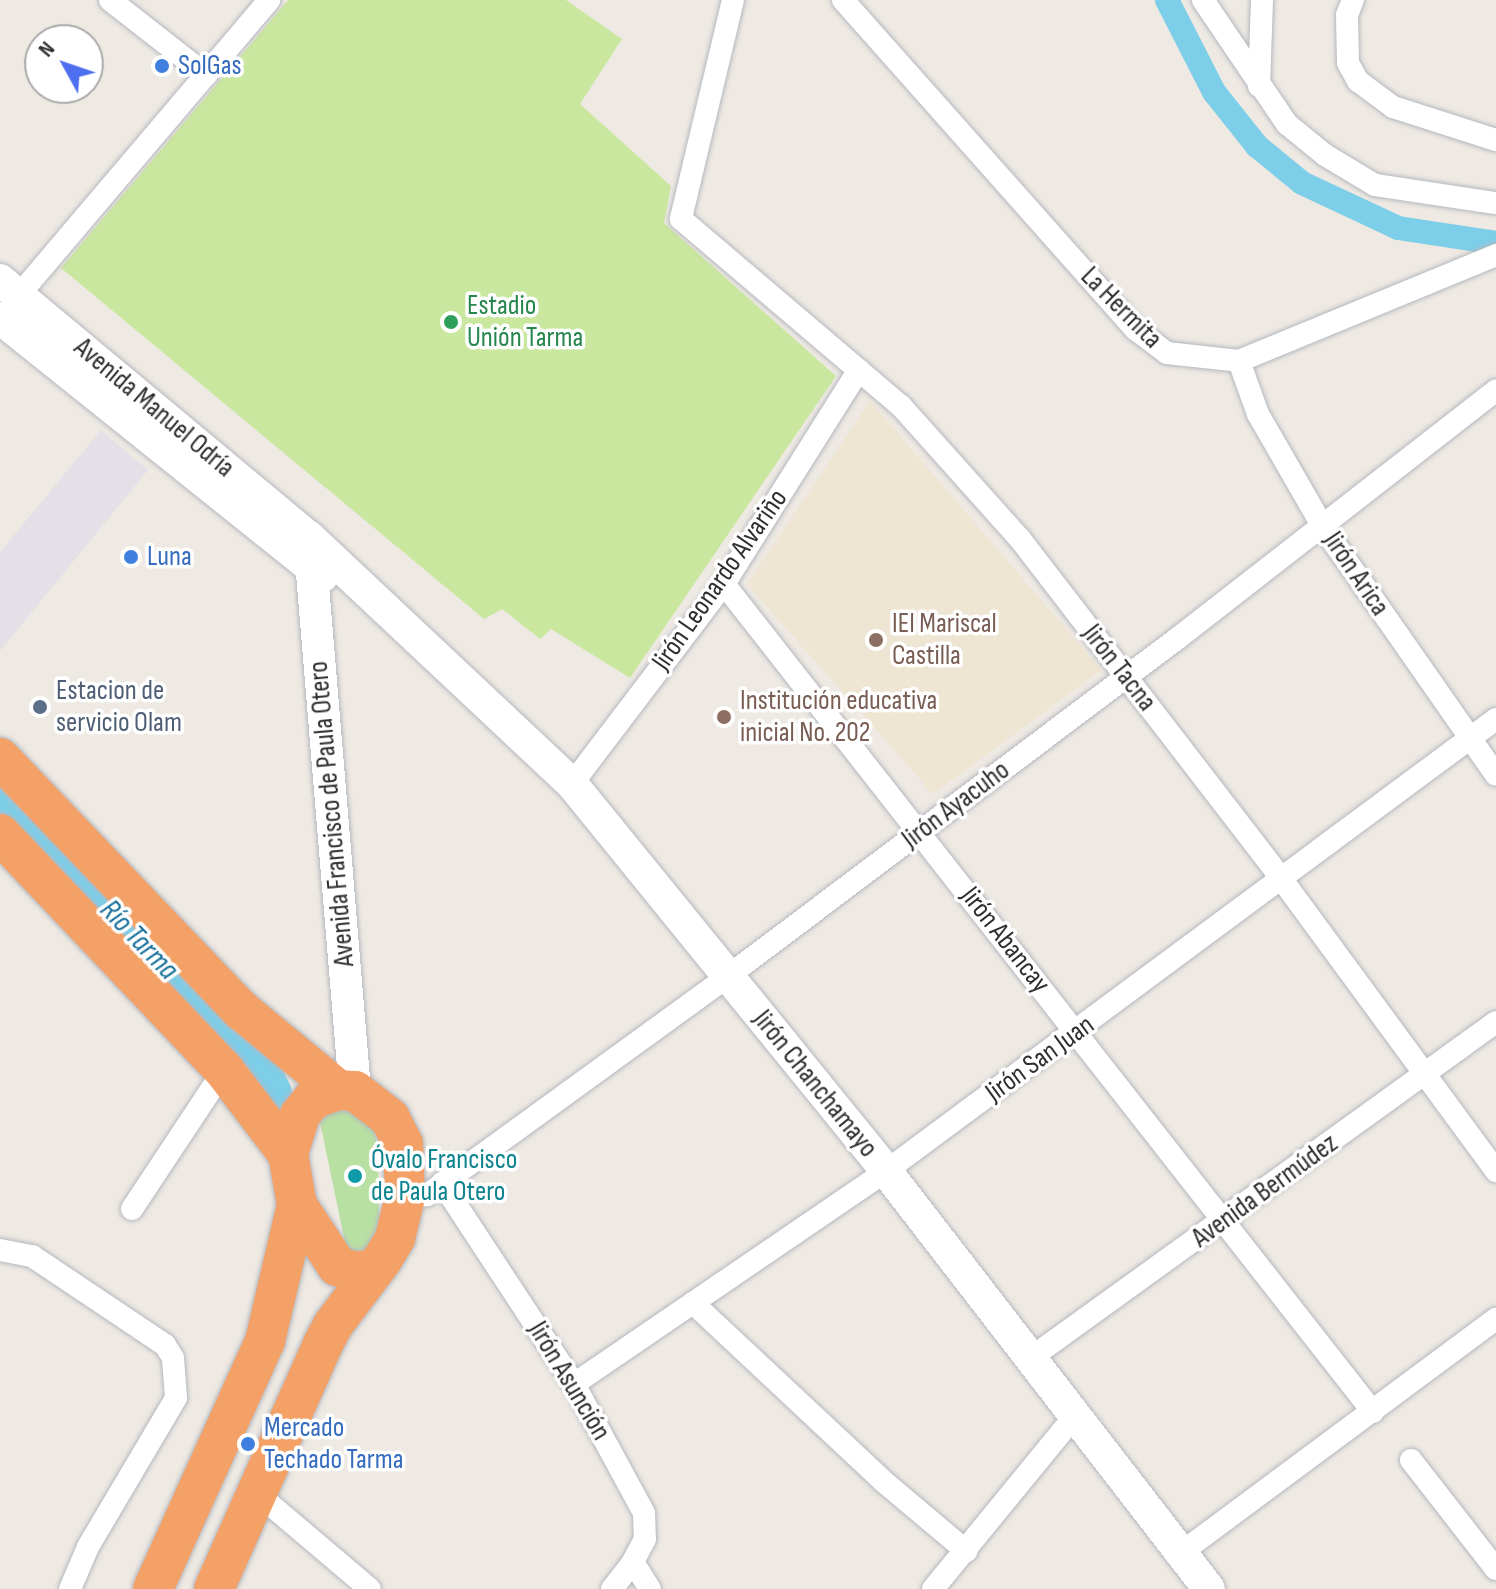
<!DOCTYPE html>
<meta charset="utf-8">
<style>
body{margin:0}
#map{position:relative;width:1496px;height:1589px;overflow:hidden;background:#eee9e2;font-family:"Sofia Sans Condensed",sans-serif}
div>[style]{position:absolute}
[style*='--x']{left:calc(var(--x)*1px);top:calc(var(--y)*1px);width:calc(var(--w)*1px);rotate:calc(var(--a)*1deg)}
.industrial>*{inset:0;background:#e3e1e7}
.education>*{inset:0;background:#eee5d3}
.green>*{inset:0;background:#b9e0a3}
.pitch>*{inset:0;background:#cae79f}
.canal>*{height:24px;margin:-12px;padding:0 12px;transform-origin:12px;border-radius:12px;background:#7dcee8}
.river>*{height:42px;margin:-21px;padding:0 21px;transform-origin:21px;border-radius:21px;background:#7dcee8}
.roads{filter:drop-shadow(0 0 2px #b5b8c0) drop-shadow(0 0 2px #b5b8c0)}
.street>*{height:22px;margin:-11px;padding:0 11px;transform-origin:11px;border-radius:11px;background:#fff}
.secondary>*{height:32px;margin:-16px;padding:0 16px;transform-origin:16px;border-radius:16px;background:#fff}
.highway>*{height:40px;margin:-20px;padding:0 20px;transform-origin:20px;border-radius:20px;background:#f4a167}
.dots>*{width:22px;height:22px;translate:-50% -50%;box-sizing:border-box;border:4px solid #fff;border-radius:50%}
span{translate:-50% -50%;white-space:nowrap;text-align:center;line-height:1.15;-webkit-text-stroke:7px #fff;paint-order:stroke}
.shop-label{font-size:28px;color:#366cbe}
.left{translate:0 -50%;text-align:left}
.leisure-label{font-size:28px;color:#27864d}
.street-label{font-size:28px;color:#2e2e2e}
.education-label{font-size:28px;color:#785e54}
.service-label{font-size:28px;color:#4e5e75}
.culture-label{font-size:28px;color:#0d838f}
.water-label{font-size:30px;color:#176f99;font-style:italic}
.north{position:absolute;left:24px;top:24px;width:80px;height:80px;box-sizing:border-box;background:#fff;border:2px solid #ababab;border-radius:50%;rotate:310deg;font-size:22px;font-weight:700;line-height:32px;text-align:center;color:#2e2e2e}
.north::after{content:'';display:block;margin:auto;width:28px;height:36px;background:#4e6fef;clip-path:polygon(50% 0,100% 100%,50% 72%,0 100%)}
</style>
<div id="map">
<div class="industrial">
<i style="clip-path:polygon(101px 430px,148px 470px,0 651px,0 552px)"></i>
</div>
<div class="education">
<i style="clip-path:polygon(870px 401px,1101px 670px,933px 794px,747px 584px)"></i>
</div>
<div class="green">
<i style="clip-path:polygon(338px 1104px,356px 1110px,374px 1130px,378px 1150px,379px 1223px,376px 1247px,367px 1255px,347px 1252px,320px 1122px,319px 1114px)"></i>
</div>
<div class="pitch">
<i style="clip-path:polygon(288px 0,566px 0,622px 39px,580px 104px,671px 186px,664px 223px,836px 376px,630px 678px,551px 629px,540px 639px,502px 609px,484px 619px,61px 268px)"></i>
</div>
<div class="canal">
<i style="--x:1167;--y:0;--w:103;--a:62.9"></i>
<i style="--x:1214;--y:92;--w:69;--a:51.5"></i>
<i style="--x:1257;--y:146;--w:58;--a:39.4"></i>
<i style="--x:1302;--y:183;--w:106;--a:25.1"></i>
<i style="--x:1398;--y:228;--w:99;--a:8.7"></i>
</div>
<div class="river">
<i style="--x:0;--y:793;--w:371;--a:46.5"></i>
<i style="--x:255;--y:1062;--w:35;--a:63"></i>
</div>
<div class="roads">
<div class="street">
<i style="--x:110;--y:0;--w:122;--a:38"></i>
<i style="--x:733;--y:0;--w:225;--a:103.4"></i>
<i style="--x:681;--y:219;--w:289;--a:40.4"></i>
<i style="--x:901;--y:406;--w:178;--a:48.2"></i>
<i style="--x:1020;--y:539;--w:426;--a:52.4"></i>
<i style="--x:1280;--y:877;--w:365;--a:53.7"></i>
<i style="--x:843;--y:0;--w:440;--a:48.4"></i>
<i style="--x:1135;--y:329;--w:40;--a:37"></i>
<i style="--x:1167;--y:353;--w:72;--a:6.3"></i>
<i style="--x:1239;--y:361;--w:278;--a:-22.4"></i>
<i style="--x:1203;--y:0;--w:150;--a:55.9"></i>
<i style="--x:1287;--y:124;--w:49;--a:39.2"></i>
<i style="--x:1325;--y:155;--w:58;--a:31"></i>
<i style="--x:1375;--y:185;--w:122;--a:8.5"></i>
<i style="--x:1353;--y:0;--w:16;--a:112"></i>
<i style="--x:1347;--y:15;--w:48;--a:88.8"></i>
<i style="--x:1348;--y:63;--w:21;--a:61"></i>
<i style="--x:1358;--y:81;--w:44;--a:36.6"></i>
<i style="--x:1393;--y:107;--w:108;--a:17.8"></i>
<i style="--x:1259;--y:86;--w:86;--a:-88"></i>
<i style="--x:19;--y:295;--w:387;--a:-49.7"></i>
<i style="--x:1239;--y:361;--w:56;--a:70.3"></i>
<i style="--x:1258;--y:414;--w:130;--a:60.1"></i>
<i style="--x:1323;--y:527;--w:302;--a:55.1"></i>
<i style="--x:724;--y:584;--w:1052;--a:51.91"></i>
<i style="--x:572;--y:784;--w:251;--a:-52.8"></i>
<i style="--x:724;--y:584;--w:253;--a:-57.8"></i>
<i style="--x:442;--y:1183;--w:240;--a:56.7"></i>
<i style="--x:574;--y:1384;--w:147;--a:61.5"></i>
<i style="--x:644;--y:1513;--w:26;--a:88"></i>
<i style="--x:645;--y:1539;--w:26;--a:118"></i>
<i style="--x:633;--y:1562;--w:32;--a:58"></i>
<i style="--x:405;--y:1197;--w:22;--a:-5"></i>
<i style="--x:427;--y:1195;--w:372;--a:-36"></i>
<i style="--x:728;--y:976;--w:563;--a:-36.91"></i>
<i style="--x:1178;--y:638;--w:403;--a:-37.9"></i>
<i style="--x:132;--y:1209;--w:167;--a:-56.5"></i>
<i style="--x:0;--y:1250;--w:33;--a:11"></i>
<i style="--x:32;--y:1256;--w:160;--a:33.8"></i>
<i style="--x:165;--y:1345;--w:15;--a:58"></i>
<i style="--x:173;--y:1358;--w:40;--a:85.7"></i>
<i style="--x:176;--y:1398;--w:173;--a:120.6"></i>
<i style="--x:88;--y:1547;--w:46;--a:113.2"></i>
<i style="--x:693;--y:1303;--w:260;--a:43.1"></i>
<i style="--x:883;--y:1481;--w:109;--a:40.1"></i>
<i style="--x:1032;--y:1357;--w:572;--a:-35.83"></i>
<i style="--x:574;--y:1384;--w:378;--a:-34.3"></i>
<i style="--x:886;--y:1171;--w:759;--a:-36.54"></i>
<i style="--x:1411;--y:1460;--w:138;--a:52.1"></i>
<i style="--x:259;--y:1495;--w:145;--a:40.3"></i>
<i style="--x:1182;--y:1552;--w:391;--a:-36.6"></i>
<i style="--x:612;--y:1589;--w:34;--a:-52"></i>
<i style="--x:933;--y:1589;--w:222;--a:-50.7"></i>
</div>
<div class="secondary">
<i style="--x:0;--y:280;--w:402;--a:39.8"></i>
<i style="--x:309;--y:537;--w:361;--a:43.2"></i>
<i style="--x:572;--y:784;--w:498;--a:50.9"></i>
<i style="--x:886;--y:1171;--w:528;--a:52.31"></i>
<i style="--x:0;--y:318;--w:413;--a:38.7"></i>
<i style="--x:309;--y:537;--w:556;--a:85.25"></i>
</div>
<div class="highway">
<i style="--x:0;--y:758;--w:349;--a:46.3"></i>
<i style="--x:241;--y:1010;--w:126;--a:39.5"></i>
<i style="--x:0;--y:834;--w:325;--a:46.5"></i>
<i style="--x:224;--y:1070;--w:106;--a:52.7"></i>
<i style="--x:153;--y:1589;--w:272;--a:-65.7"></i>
<i style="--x:265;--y:1341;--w:140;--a:-76.8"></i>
<i style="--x:214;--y:1589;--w:268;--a:-66"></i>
<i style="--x:323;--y:1344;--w:21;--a:-62"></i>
<i style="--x:333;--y:1325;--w:81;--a:-53"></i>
<i style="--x:382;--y:1260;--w:26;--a:-59"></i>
<i style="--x:395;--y:1238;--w:42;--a:-76.3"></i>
<i style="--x:405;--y:1197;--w:53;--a:-92.2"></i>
<i style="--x:403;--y:1144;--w:29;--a:-117"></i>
<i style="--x:390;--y:1118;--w:44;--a:-142.4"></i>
<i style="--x:355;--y:1091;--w:17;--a:-177"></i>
<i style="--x:338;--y:1090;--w:27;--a:160"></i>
<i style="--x:313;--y:1099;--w:21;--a:129"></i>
<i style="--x:300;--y:1115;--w:41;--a:107.1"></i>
<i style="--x:288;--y:1154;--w:52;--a:80"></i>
<i style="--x:297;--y:1205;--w:73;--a:56.7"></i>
<i style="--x:337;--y:1266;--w:19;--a:18"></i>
<i style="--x:355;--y:1272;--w:19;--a:-9"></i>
</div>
</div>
<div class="dots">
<i style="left:162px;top:66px;background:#3f7fe0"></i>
<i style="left:451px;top:322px;background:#2e9e5b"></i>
<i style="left:131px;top:557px;background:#3f7fe0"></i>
<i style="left:876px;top:640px;background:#8d6e63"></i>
<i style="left:40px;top:707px;background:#5c6f8a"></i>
<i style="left:724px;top:717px;background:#8d6e63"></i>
<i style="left:355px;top:1176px;background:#0f9aa8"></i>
<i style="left:248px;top:1444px;background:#3f7fe0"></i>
</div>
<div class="shop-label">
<span class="left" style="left:178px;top:66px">SolGas</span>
<span class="left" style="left:147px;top:557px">Luna</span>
<span class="left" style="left:264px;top:1444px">Mercado<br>Techado Tarma</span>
</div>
<div class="leisure-label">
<span class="left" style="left:467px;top:322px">Estadio<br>Unión Tarma</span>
</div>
<div class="street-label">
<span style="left:1121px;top:308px;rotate:45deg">La Hermita</span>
<span style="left:154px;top:408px;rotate:40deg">Avenida Manuel Odría</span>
<span style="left:1356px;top:574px;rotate:56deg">Jirón Arica</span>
<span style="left:720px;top:580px;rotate:-55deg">Jirón Leonardo Alvariño</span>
<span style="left:1119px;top:668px;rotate:52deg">Jirón Tacna</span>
<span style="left:956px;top:805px;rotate:-37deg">Jirón Ayacuho</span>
<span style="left:332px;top:814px;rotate:-95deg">Avenida Francisco de Paula Otero</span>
<span style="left:1005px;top:940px;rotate:52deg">Jirón Abancay</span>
<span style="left:1040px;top:1059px;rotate:-36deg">Jirón San Juan</span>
<span style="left:815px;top:1084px;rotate:51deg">Jirón Chanchamayo</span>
<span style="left:1265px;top:1191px;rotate:-36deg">Avenida Bermúdez</span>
<span style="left:569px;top:1381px;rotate:59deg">Jirón Asunción</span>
</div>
<div class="education-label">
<span class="left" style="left:892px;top:640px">IEI Mariscal<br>Castilla</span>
<span class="left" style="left:740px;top:717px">Institución educativa<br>inicial No. 202</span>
</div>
<div class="service-label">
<span class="left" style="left:56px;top:707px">Estacion de<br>servicio Olam</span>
</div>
<div class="culture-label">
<span class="left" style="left:371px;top:1176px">Óvalo Francisco<br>de Paula Otero</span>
</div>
<div class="water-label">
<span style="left:139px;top:940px;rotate:46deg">Río Tarma</span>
</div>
<div class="north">N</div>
</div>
